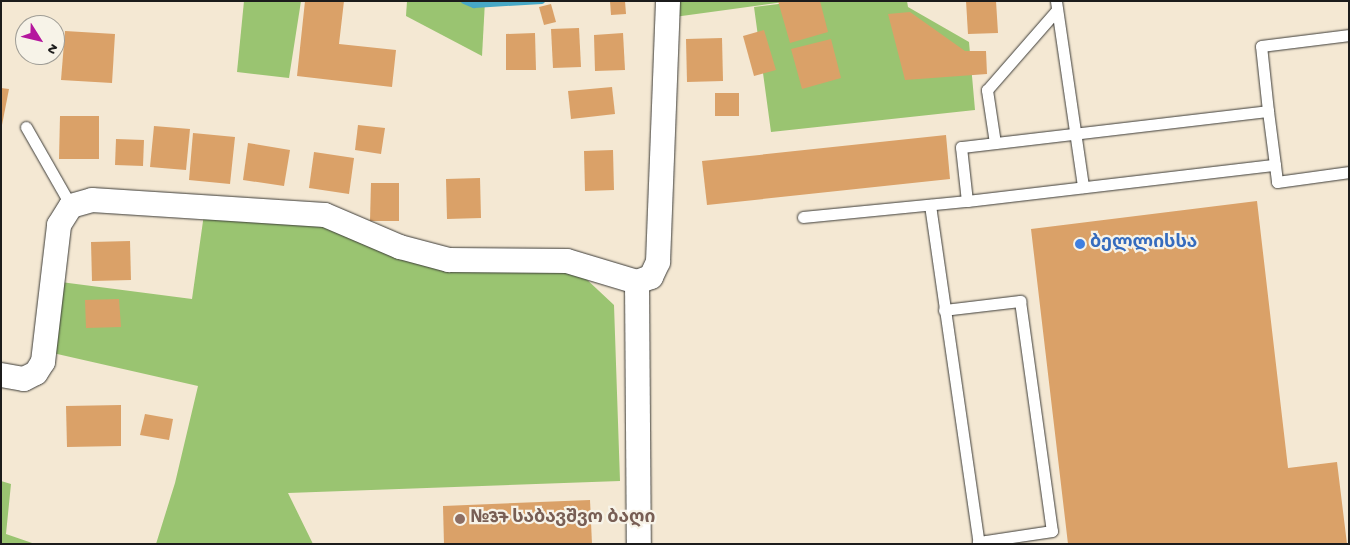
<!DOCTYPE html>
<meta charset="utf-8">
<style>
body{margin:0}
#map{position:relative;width:1350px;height:545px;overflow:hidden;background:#f4e8d3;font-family:"Gochi Hand","Noto Sans Georgian",sans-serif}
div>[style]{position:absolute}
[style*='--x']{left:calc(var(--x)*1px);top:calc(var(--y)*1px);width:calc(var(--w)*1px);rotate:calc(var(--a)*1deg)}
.green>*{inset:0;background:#9ac471}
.stream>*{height:6px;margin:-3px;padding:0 3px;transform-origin:3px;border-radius:3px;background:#47a8c6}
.building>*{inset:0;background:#daa168}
.roads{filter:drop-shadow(0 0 1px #3c3b37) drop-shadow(0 0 1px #3c3b37)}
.lane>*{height:11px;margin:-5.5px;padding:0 5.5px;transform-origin:5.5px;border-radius:5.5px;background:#fff}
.street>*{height:24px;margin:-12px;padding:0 12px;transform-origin:12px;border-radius:12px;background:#fff}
.dots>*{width:14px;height:14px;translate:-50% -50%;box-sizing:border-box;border:2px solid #f7f3e8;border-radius:50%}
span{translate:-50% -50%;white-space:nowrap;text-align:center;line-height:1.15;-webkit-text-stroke:4.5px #f7f3e8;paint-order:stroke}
.shop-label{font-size:18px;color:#366cbe;font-weight:700}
.left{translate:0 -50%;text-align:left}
.education-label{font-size:18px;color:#785e54;font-weight:700}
.frame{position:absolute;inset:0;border:2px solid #1c1c1c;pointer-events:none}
.north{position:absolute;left:15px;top:15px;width:50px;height:50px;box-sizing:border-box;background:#f7f3e8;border:1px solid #9f9d96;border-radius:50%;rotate:126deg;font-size:14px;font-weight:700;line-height:20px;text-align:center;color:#1c1c1c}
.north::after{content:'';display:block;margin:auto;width:18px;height:22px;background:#b5179e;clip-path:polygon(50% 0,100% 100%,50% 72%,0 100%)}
</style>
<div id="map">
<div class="green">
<i style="clip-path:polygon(244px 1px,301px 1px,289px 78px,237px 72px)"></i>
<i style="clip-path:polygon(407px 1px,485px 1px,482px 56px,406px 16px)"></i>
<i style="clip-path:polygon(668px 1px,791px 1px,667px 18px)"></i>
<i style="clip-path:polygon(803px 1px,907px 1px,908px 7px,969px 42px,975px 110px,771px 132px,754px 7px)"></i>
<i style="clip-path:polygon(205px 207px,325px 215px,400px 247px,567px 261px,614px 305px,620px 481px,288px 493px,313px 544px,156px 544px,175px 483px,198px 386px,44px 351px,53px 281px,192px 299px)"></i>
<i style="clip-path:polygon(1px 481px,11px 484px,6px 534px,35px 544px,1px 544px)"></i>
</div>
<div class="stream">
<i style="--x:464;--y:1;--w:11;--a:22"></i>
<i style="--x:474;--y:5;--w:68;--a:-3.4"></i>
</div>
<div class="building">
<i style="clip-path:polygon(305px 1px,344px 1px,339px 44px,396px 50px,392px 87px,297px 76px)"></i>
<i style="clip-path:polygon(610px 1px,625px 1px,626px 14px,611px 15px)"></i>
<i style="clip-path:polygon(778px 1px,820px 1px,828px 32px,790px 43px)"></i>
<i style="clip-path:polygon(966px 1px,996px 1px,998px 33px,968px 34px)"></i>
<i style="clip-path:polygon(551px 4px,556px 22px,544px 25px,539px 7px)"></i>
<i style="clip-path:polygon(910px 12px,965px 51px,986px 51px,987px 74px,905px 80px,888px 14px)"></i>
<i style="clip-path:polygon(579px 28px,581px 67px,553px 68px,551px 29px)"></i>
<i style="clip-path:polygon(764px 30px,776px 70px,754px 76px,743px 36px)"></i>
<i style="clip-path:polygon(65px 31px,115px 34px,112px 83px,61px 80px)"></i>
<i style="clip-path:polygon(535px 33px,536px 70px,506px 70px,506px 34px)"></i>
<i style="clip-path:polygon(623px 33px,625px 70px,595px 71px,594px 35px)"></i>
<i style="clip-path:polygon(722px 38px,723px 81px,687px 82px,686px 39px)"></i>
<i style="clip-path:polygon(831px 39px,841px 78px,802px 89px,791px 49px)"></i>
<i style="clip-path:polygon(612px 87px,615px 114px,571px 119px,568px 91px)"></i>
<i style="clip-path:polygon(1px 88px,9px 89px,2px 125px,1px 125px)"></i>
<i style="clip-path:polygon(715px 93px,739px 93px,739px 116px,715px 116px)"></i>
<i style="clip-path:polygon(60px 116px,99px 116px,99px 159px,59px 159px)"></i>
<i style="clip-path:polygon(358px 125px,385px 128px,381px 154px,355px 150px)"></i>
<i style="clip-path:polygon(154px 126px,190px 129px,186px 170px,150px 167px)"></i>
<i style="clip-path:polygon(193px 133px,235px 137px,230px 184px,189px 180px)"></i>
<i style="clip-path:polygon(946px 135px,950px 179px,707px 205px,702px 161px)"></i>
<i style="clip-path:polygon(116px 139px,144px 140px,143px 166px,115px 165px)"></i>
<i style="clip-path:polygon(248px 143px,290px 150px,284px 186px,243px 180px)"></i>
<i style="clip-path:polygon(613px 150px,614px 190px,585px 191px,584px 151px)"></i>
<i style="clip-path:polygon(314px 152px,354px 158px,349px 194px,309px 188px)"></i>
<i style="clip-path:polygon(480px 178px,481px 218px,447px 219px,446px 179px)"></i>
<i style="clip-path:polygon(371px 183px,399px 183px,399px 221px,370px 221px)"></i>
<i style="clip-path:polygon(1257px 201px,1288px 468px,1337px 462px,1347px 544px,1068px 544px,1031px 229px)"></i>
<i style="clip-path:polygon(130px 241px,131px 280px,92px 281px,91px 242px)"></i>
<i style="clip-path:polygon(119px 299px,121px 327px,86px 328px,85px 300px)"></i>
<i style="clip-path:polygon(121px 405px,121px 446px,67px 447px,66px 406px)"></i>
<i style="clip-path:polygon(145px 414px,173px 419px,169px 440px,140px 435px)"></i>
<i style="clip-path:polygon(590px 500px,592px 544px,444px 544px,443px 506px)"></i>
</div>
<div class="roads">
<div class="lane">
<i style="--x:1056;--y:1;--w:188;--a:81.7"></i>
<i style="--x:1268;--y:111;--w:309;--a:173.3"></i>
<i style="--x:961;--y:147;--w:54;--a:83.7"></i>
<i style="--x:967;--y:201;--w:310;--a:-6.7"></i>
<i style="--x:1275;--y:165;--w:54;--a:-97.4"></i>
<i style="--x:1268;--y:111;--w:65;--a:-96.1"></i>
<i style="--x:1261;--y:46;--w:89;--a:-7.1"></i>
<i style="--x:26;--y:127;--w:91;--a:60.3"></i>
<i style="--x:995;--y:143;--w:54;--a:-98.6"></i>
<i style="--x:987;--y:90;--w:106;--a:-48.8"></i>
<i style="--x:1275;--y:165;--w:17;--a:83"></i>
<i style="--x:1277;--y:182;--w:73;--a:-7.9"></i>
<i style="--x:930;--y:205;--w:343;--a:81.8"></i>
<i style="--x:803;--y:217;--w:165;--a:-5.6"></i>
<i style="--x:944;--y:310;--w:77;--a:-6.8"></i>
<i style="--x:1020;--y:301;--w:232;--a:82.1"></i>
<i style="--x:1052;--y:531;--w:75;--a:171.5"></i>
</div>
<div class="street">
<i style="--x:637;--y:282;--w:262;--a:89.6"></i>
<i style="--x:1;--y:375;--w:23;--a:10"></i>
<i style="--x:24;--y:379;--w:13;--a:-27"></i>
<i style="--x:36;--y:373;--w:13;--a:-58"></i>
<i style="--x:43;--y:362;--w:138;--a:-83.3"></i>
<i style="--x:59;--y:225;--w:22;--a:-58"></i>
<i style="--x:71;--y:206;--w:22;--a:-16"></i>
<i style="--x:92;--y:200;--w:233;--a:3.7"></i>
<i style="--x:325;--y:215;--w:82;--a:23.1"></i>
<i style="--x:400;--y:247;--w:51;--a:14.9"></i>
<i style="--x:449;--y:260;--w:118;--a:0.5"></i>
<i style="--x:567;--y:261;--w:73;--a:16.7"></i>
<i style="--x:637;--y:282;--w:15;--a:-20"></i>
<i style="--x:651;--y:277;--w:17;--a:-65"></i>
<i style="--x:658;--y:262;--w:261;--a:-87.8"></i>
</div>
</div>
<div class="dots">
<i style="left:1080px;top:244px;background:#3f7fe0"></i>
<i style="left:460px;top:519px;background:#8d6e63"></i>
</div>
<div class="shop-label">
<span class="left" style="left:1090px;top:244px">ბელლისსა</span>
</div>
<div class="education-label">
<span class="left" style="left:470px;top:519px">№37 საბავშვო ბაღი</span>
</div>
<div class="frame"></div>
<div class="north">N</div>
</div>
